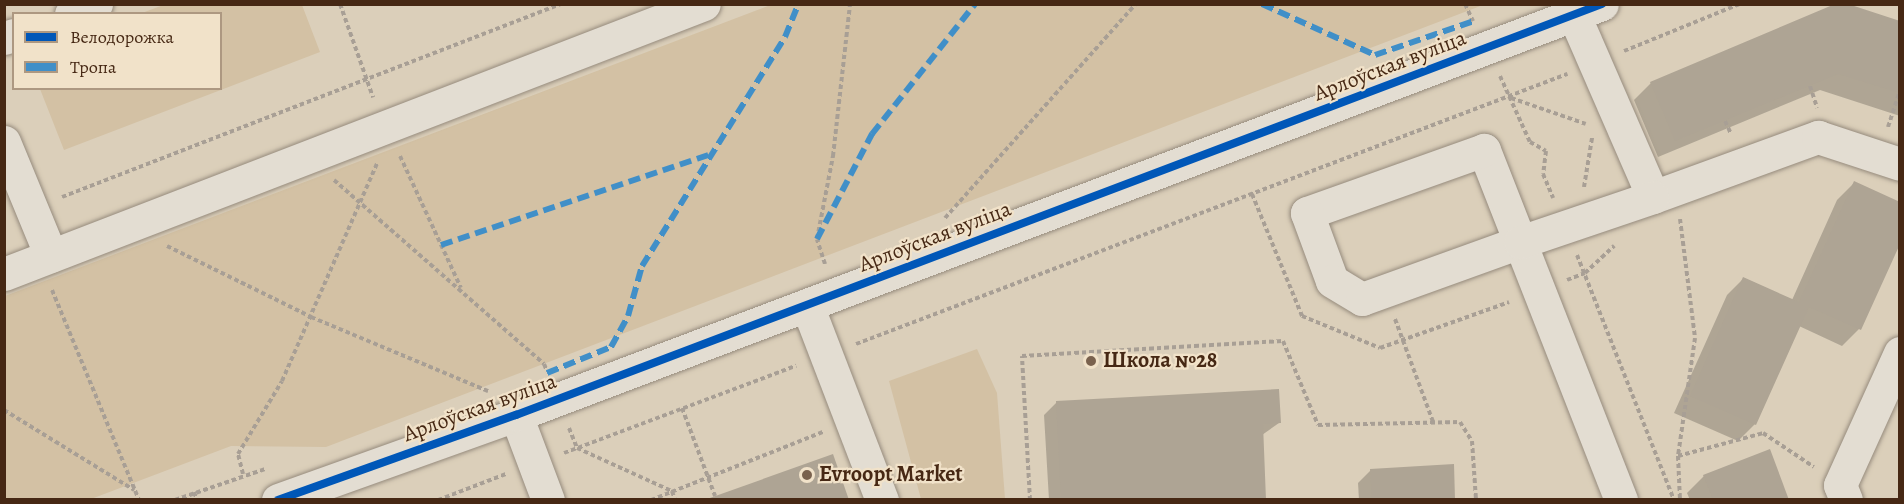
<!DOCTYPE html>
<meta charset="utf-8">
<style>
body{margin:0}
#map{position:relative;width:1904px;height:504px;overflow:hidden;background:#dbcfba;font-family:Alegreya,serif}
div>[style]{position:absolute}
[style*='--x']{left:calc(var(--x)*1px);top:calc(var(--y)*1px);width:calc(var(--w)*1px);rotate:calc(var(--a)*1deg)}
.green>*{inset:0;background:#d3c1a4}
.shadow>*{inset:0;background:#0003}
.building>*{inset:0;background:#aea494}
.path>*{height:4px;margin-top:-2px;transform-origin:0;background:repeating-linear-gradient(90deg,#a89f95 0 4.5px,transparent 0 7.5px)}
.roads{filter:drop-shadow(0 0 2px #968b7d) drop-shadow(0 0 2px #968b7d)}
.minor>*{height:33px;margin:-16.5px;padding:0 16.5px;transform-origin:16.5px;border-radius:16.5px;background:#e3ddd2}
.quiet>*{height:6px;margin-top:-3px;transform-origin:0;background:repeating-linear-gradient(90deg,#408fc8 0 12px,transparent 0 18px)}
.cycleway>*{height:8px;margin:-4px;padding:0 4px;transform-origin:4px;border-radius:4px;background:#0057b8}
.dots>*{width:16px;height:16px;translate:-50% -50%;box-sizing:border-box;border:3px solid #f1e2c9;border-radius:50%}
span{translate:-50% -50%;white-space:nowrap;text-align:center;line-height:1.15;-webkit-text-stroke:4.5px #f1e2c9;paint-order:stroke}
.street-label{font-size:22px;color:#462814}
.poi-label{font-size:22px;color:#462814;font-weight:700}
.left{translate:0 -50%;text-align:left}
.frame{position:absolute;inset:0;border:6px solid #462814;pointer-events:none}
.legend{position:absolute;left:12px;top:12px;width:210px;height:78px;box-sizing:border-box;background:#f1e2c9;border:2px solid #ad9881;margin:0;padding:8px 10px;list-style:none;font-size:18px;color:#462814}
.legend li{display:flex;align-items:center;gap:12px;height:30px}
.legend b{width:30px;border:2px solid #ad9881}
</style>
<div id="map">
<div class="green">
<i style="clip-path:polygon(166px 4px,302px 5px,320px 52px,64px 150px,40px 89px,220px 88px,220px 14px,142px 13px)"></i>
<i style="clip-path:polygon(773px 4px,1483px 5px,326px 447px,231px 446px,91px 499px,5px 499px,5px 296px)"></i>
<i style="clip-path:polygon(977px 349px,997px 393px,1005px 499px,921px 499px,889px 381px)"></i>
</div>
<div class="shadow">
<i style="clip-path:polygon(1900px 23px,1900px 116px,1820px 90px,1658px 157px,1634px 100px,1651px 83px)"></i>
<i style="clip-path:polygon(1854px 183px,1859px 329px,1842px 346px,1799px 326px,1755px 424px,1738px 441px,1674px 413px,1727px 295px,1744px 278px,1792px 300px,1837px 200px)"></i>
<i style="clip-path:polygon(1057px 402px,1279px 423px,1262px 435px,1265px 500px,1049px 500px,1044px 415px)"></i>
<i style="clip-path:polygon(1371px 470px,1454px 500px,1359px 500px,1358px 483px)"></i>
<i style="clip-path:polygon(1704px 476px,1788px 500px,1690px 500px,1687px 493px)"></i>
</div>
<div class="building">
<i style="clip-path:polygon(1835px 4px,1848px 4px,1900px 21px,1900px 93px,1838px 74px,1675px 141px,1650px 82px)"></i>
<i style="clip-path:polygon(1854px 181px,1900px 202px,1900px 244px,1861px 330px,1809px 307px,1756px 425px,1690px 396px,1743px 277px,1799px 302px)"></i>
<i style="clip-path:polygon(1279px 389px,1281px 423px,1263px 424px,1266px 500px,1061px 500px,1056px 401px)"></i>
<i style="clip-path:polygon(1770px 449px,1789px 500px,1713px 500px,1703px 475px)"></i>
<i style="clip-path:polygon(833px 454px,849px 500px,707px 500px,707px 499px)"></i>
<i style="clip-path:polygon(1454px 464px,1455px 500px,1372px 500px,1370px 469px)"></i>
</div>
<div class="path">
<i style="--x:340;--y:4;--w:99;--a:70.5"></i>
<i style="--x:1465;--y:4;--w:19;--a:65"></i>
<i style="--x:1624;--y:51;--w:125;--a:-22.1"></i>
<i style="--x:1500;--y:76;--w:72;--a:65.6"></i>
<i style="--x:1530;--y:142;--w:18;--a:29"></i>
<i style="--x:1546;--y:151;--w:23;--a:97"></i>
<i style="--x:1543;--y:174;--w:26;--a:67"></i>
<i style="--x:1810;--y:86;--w:23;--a:72"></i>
<i style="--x:1511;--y:98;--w:79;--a:19.1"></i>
<i style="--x:1725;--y:121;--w:14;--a:65"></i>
<i style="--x:1888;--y:127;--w:36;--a:-72"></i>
<i style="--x:400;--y:156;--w:145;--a:65.2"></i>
<i style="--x:334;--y:180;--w:279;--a:41.2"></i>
<i style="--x:544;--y:364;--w:8;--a:67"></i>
<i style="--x:1584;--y:187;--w:50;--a:-80.7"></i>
<i style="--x:1252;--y:194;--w:132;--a:67.7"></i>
<i style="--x:1302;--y:316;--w:84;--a:22.3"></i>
<i style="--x:1380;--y:348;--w:137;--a:-19.6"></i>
<i style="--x:62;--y:197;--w:535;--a:-21.15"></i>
<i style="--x:945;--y:218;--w:287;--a:-48.3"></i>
<i style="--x:1680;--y:219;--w:120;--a:82.8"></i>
<i style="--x:1695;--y:338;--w:119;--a:98.2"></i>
<i style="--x:1678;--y:456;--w:44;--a:87.4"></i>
<i style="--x:167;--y:246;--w:161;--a:26.2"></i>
<i style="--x:311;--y:317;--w:192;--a:22.7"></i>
<i style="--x:1577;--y:255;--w:264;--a:68.4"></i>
<i style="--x:825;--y:264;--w:26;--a:-108"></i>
<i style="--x:817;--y:239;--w:85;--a:-79.1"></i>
<i style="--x:833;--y:156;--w:153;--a:-83.6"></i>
<i style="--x:1567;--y:280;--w:19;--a:-21"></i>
<i style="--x:1585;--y:273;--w:40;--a:-43"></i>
<i style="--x:52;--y:290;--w:227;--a:67.5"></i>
<i style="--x:1395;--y:319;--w:110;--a:69.7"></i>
<i style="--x:856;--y:344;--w:761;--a:-20.79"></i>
<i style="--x:682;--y:408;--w:94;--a:69.4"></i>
<i style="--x:4;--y:410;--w:153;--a:31.6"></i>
<i style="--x:569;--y:428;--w:22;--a:68"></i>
<i style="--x:577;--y:448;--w:104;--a:24.4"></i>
<i style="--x:672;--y:491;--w:9;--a:72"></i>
<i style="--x:564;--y:453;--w:248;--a:-20.6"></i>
<i style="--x:1678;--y:456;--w:88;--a:-15.1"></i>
<i style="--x:1763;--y:433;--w:61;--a:33.7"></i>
<i style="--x:243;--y:474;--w:21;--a:-104"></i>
<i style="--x:238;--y:454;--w:85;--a:-58.9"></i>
<i style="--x:282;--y:381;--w:237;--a:-66.4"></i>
<i style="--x:194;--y:492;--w:9;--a:69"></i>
<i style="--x:175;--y:500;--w:95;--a:-19"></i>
<i style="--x:438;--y:500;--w:73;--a:-20.9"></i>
<i style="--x:651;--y:500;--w:185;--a:-21.6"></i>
<i style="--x:1030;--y:500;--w:144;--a:-93.2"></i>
<i style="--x:1022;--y:356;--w:261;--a:-3.3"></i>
<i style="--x:1283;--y:341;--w:91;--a:67.4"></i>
<i style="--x:1318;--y:425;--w:142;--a:-1.2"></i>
<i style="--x:1460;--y:422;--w:22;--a:58"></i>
<i style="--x:1472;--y:441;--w:59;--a:86.1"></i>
</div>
<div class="roads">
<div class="minor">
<i style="--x:71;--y:14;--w:27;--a:-22"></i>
<i style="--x:1574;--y:15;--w:198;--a:66.5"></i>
<i style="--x:1653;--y:197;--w:176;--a:-20"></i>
<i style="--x:1818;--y:137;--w:86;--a:18.2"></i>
<i style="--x:4;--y:38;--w:10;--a:-17"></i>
<i style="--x:4;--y:142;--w:123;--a:67.6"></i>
<i style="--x:4;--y:274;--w:750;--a:-21.09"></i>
<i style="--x:807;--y:305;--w:209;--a:69"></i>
<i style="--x:516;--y:415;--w:91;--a:69.4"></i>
<i style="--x:278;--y:500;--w:253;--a:-19.7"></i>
<i style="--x:516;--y:415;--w:1161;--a:-20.73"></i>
<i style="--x:1621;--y:500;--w:277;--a:-111.4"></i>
<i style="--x:1520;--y:242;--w:99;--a:-111.4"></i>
<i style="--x:1484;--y:150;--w:188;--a:160.4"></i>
<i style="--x:1307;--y:213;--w:72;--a:69.8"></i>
<i style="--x:1332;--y:281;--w:35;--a:31"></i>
<i style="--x:1362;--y:299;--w:168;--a:-19.8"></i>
<i style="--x:1520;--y:242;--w:140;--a:-18.7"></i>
<i style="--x:1846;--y:500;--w:16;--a:-112"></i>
<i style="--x:1840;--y:485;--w:145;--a:-65.6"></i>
</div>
</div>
<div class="quiet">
<i style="--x:1262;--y:4;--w:124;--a:24.3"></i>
<i style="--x:1375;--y:55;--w:105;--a:-19"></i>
<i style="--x:817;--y:239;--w:119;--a:-62.4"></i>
<i style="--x:872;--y:134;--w:166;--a:-51.6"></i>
<i style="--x:441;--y:245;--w:286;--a:-18.6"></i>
<i style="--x:547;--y:373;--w:69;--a:-22.1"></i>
<i style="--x:611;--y:347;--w:35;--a:-61"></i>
<i style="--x:628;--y:316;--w:52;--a:-74.4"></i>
<i style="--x:642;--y:266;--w:270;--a:-58"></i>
<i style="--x:785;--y:37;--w:35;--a:-68"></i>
</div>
<div class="cycleway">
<i style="--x:278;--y:500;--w:253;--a:-19.7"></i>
<i style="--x:516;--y:415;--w:1161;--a:-20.73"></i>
</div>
<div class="dots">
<i style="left:1091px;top:361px;background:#7a624e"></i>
<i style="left:807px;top:475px;background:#7a624e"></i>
</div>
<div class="street-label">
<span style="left:1390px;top:66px;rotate:-21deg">Арлоўская вуліца</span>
<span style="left:935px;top:237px;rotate:-21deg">Арлоўская вуліца</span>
<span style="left:480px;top:408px;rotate:-20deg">Арлоўская вуліца</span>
</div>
<div class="poi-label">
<span class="left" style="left:1103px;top:361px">Школа №28</span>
<span class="left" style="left:819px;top:475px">Evroopt Market</span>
</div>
<div class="frame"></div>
<ul class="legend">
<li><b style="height:8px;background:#0057b8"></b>Велодорожка</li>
<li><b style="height:8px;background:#408fc8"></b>Тропа</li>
</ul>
</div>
